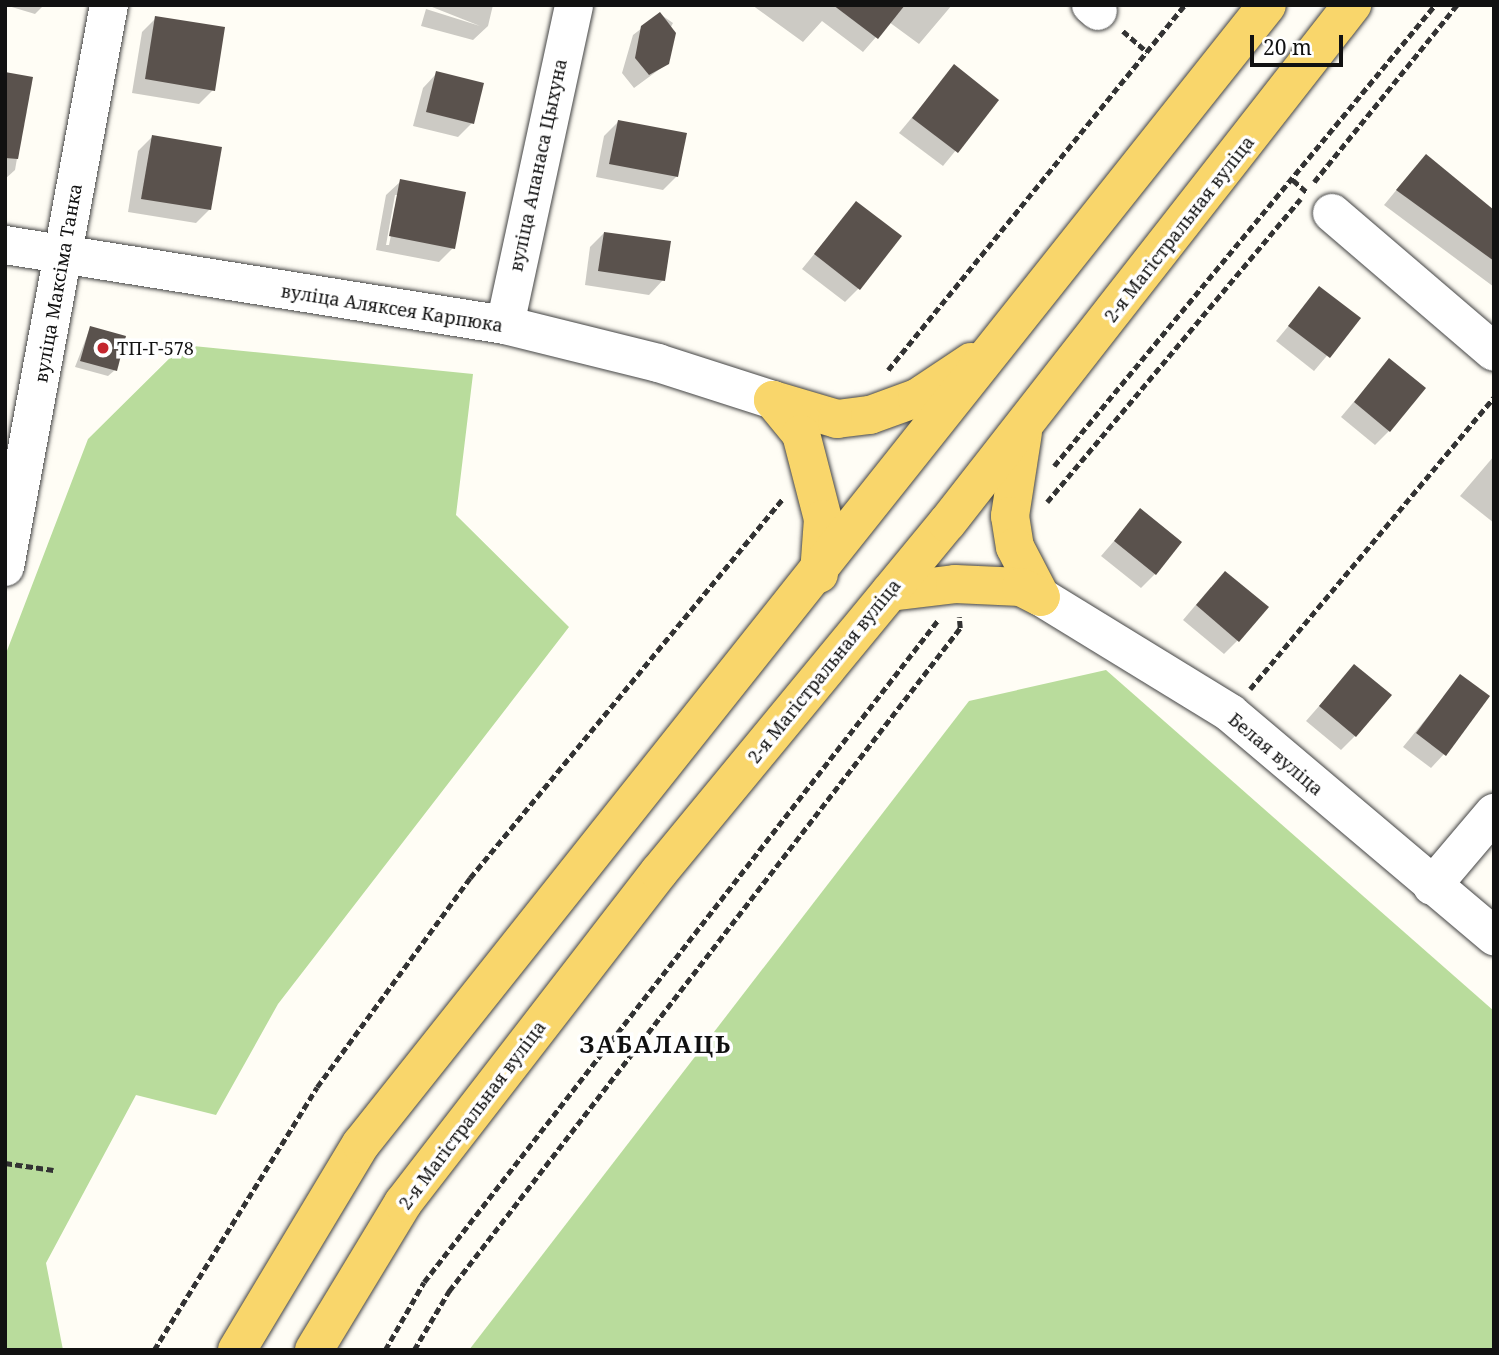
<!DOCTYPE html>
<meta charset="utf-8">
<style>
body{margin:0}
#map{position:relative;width:1499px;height:1355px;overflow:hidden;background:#fffdf5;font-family:"Noto Serif",serif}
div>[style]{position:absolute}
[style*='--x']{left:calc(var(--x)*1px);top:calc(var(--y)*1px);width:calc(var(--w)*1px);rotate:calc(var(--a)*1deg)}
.forest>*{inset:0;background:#b9dc9c}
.shadow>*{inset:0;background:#0003}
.building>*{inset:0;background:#5a524d}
.path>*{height:4.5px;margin-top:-2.25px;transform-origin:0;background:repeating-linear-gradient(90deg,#333 0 7px,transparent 0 10.5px)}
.roads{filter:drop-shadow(0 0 2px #444) drop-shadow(0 0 2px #444)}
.minor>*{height:38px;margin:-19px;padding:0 19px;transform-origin:19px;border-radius:19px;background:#fff}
.major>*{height:38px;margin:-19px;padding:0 19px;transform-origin:19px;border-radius:19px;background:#f9d66b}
.dots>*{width:19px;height:19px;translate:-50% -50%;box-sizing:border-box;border:4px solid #fff;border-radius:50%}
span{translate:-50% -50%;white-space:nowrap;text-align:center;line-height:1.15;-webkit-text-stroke:7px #fff;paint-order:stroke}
.street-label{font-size:18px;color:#111}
.poi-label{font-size:18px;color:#111}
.left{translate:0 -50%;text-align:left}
.district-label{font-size:24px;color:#111;font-weight:700;letter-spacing:2px}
.frame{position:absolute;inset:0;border:7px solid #111;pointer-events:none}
.scale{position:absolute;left:1250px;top:35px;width:93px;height:32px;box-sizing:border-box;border:4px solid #111;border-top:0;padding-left:9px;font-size:21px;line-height:24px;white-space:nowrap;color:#111;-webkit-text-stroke:5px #fff;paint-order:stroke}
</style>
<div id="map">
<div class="forest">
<i style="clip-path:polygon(183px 345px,473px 374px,456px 515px,569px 627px,278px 1004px,216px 1115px,136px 1095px,46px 1263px,63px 1350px,5px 1350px,5px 656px,88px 439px)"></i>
<i style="clip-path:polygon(1106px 670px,1494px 1011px,1494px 1350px,469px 1350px,969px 701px)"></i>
</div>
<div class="shadow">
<i style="clip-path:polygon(5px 5px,44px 5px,35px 14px)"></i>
<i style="clip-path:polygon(427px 5px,493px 5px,488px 26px,473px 40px,421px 26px,426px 9px,480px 26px)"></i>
<i style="clip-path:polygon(752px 5px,952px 5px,919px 44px,889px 22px,863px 52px,822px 21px,803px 42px)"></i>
<i style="clip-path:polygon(660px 14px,673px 23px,662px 44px,668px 63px,634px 88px,622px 73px,633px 35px)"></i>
<i style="clip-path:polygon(156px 18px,213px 90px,199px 104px,132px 93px,142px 32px)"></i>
<i style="clip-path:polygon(954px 67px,997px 100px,943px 166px,899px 133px)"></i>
<i style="clip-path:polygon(437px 73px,472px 123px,458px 137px,413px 126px,423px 88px)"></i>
<i style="clip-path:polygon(5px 74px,31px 78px,15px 170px,5px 179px)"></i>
<i style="clip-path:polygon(618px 122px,677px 176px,663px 190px,596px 177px,604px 136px)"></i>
<i style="clip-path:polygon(152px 137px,210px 209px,196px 223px,128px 212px,138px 151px)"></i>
<i style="clip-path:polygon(1413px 170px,1494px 213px,1494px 287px,1384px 205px)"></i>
<i style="clip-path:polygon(evenodd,401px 181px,453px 248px,439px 262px,376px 250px,386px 195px,401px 181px,395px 195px,399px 195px,389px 245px,386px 245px,395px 195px)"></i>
<i style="clip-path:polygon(856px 203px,859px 288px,845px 302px,802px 269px)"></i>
<i style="clip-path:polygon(604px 233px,663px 280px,649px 295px,585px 285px,590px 247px)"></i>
<i style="clip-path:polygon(1320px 288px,1358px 319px,1314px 371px,1276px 341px)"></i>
<i style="clip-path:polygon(90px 328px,115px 370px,108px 376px,75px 367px)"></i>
<i style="clip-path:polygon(1389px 360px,1389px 431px,1375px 445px,1341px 417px)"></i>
<i style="clip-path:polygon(1494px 456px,1494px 523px,1460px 496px)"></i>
<i style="clip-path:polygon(1140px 511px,1155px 574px,1141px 588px,1101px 556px)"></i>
<i style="clip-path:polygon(1211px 587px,1238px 640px,1224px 654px,1183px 620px)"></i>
<i style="clip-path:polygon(1354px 666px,1355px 736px,1341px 750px,1306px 721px)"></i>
<i style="clip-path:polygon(1461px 676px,1444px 754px,1431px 768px,1403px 747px)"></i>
</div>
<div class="building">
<i style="clip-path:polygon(833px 5px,905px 5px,878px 39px)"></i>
<i style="clip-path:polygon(660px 12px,676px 33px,669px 64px,649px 75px,635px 58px,641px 26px)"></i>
<i style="clip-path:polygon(155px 16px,225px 27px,215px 91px,145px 79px)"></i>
<i style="clip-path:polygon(954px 64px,999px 100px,958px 153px,912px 118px)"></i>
<i style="clip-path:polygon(436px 71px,484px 83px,474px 124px,426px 112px)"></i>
<i style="clip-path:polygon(5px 72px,33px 77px,18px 159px,5px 158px)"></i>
<i style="clip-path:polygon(618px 120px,687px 133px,678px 177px,609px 164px)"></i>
<i style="clip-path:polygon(152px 135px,222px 147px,211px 210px,141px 199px)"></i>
<i style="clip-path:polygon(1426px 154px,1494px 210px,1494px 261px,1396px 190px)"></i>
<i style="clip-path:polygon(400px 179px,466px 192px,455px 249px,389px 236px)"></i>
<i style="clip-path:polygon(856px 201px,902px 236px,860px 290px,814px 254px)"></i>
<i style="clip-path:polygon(604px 232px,671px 241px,665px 281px,598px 271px)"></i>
<i style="clip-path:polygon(1319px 286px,1361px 318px,1330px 358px,1288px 326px)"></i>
<i style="clip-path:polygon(90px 326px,126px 336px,117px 371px,80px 361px)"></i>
<i style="clip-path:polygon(1389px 358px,1426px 388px,1390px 432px,1354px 402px)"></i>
<i style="clip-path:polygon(1140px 508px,1182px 542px,1156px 575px,1114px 541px)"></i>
<i style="clip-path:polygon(1225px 571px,1269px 607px,1239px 642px,1196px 605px)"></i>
<i style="clip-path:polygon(1354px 664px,1392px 695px,1356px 737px,1319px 706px)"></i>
<i style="clip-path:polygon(1460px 674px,1490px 696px,1446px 756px,1416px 733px)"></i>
</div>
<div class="path">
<i style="--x:1123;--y:31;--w:32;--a:41"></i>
<i style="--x:1293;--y:180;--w:20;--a:41"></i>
<i style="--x:1314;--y:182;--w:228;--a:-51.1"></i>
<i style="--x:888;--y:370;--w:471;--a:-50.9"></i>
<i style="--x:1054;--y:466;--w:598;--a:-50.43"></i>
<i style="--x:1047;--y:502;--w:395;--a:-50.1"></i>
<i style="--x:1250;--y:689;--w:381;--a:-50.1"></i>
<i style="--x:5;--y:1163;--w:49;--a:8.3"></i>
<i style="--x:154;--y:1350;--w:309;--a:-58.2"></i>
<i style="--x:317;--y:1087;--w:259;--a:-53.8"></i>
<i style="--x:470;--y:878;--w:491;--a:-50.5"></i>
<i style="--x:385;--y:1350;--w:78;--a:-60.2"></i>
<i style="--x:424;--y:1282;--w:838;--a:-52.17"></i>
<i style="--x:414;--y:1350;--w:69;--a:-59.3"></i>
<i style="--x:449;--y:1291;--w:837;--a:-52.38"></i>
<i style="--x:960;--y:628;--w:11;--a:-95"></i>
</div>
<div class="roads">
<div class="minor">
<i style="--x:1091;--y:5;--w:9;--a:41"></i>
<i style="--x:1332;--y:213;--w:213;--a:40.6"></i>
<i style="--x:5;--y:245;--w:506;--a:9.09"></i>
<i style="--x:505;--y:325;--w:158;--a:13.9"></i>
<i style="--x:658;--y:363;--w:121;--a:17.8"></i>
<i style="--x:505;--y:325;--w:327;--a:-77.8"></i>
<i style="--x:5;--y:567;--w:572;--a:-79.52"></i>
<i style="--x:1041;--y:597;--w:222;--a:31.5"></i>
<i style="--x:1230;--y:713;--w:346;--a:40.2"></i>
<i style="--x:1432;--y:886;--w:96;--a:-49.7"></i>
</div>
<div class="major">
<i style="--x:773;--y:400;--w:67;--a:16.5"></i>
<i style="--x:837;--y:419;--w:33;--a:-7"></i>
<i style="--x:870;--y:415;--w:50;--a:-19.9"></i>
<i style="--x:917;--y:398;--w:65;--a:-33.7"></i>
<i style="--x:773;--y:400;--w:44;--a:50.5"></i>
<i style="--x:801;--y:434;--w:88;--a:75.5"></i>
<i style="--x:823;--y:519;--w:55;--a:94.2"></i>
<i style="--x:1023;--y:432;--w:85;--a:98.8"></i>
<i style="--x:1010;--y:516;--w:31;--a:81"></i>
<i style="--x:1015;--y:547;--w:56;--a:62.5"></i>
<i style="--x:890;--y:592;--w:65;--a:-7"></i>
<i style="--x:955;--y:584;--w:66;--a:2.6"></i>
<i style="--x:1021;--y:587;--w:22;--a:27"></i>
<i style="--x:237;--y:1350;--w:240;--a:-59"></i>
<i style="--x:361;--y:1144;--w:1455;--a:-51.5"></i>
<i style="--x:314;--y:1350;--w:172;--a:-58.8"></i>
<i style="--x:403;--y:1203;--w:418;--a:-52.3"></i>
<i style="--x:659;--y:872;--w:452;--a:-50.5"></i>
<i style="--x:947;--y:523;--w:658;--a:-51.98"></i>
</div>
</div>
<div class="dots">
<i style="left:103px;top:348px;background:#c4262e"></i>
</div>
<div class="street-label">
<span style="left:538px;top:165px;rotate:-78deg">вуліца Апанаса Цыхуна</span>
<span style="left:1179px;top:229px;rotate:-52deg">2-я Магістральная вуліца</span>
<span style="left:58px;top:283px;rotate:-80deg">вуліца Максіма Танка</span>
<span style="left:392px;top:308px;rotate:9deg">вуліца Аляксея Карпюка</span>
<span style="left:824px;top:671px;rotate:-51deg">2-я Магістральная вуліца</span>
<span style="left:1276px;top:754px;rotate:40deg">Белая вуліца</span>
<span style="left:472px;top:1115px;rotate:-53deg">2-я Магістральная вуліца</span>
</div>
<div class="poi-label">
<span class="left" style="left:117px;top:348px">ТП-Г-578</span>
</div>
<div class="district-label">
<span style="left:656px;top:1044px">ЗАБАЛАЦЬ</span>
</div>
<div class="frame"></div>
<div class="scale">20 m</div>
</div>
